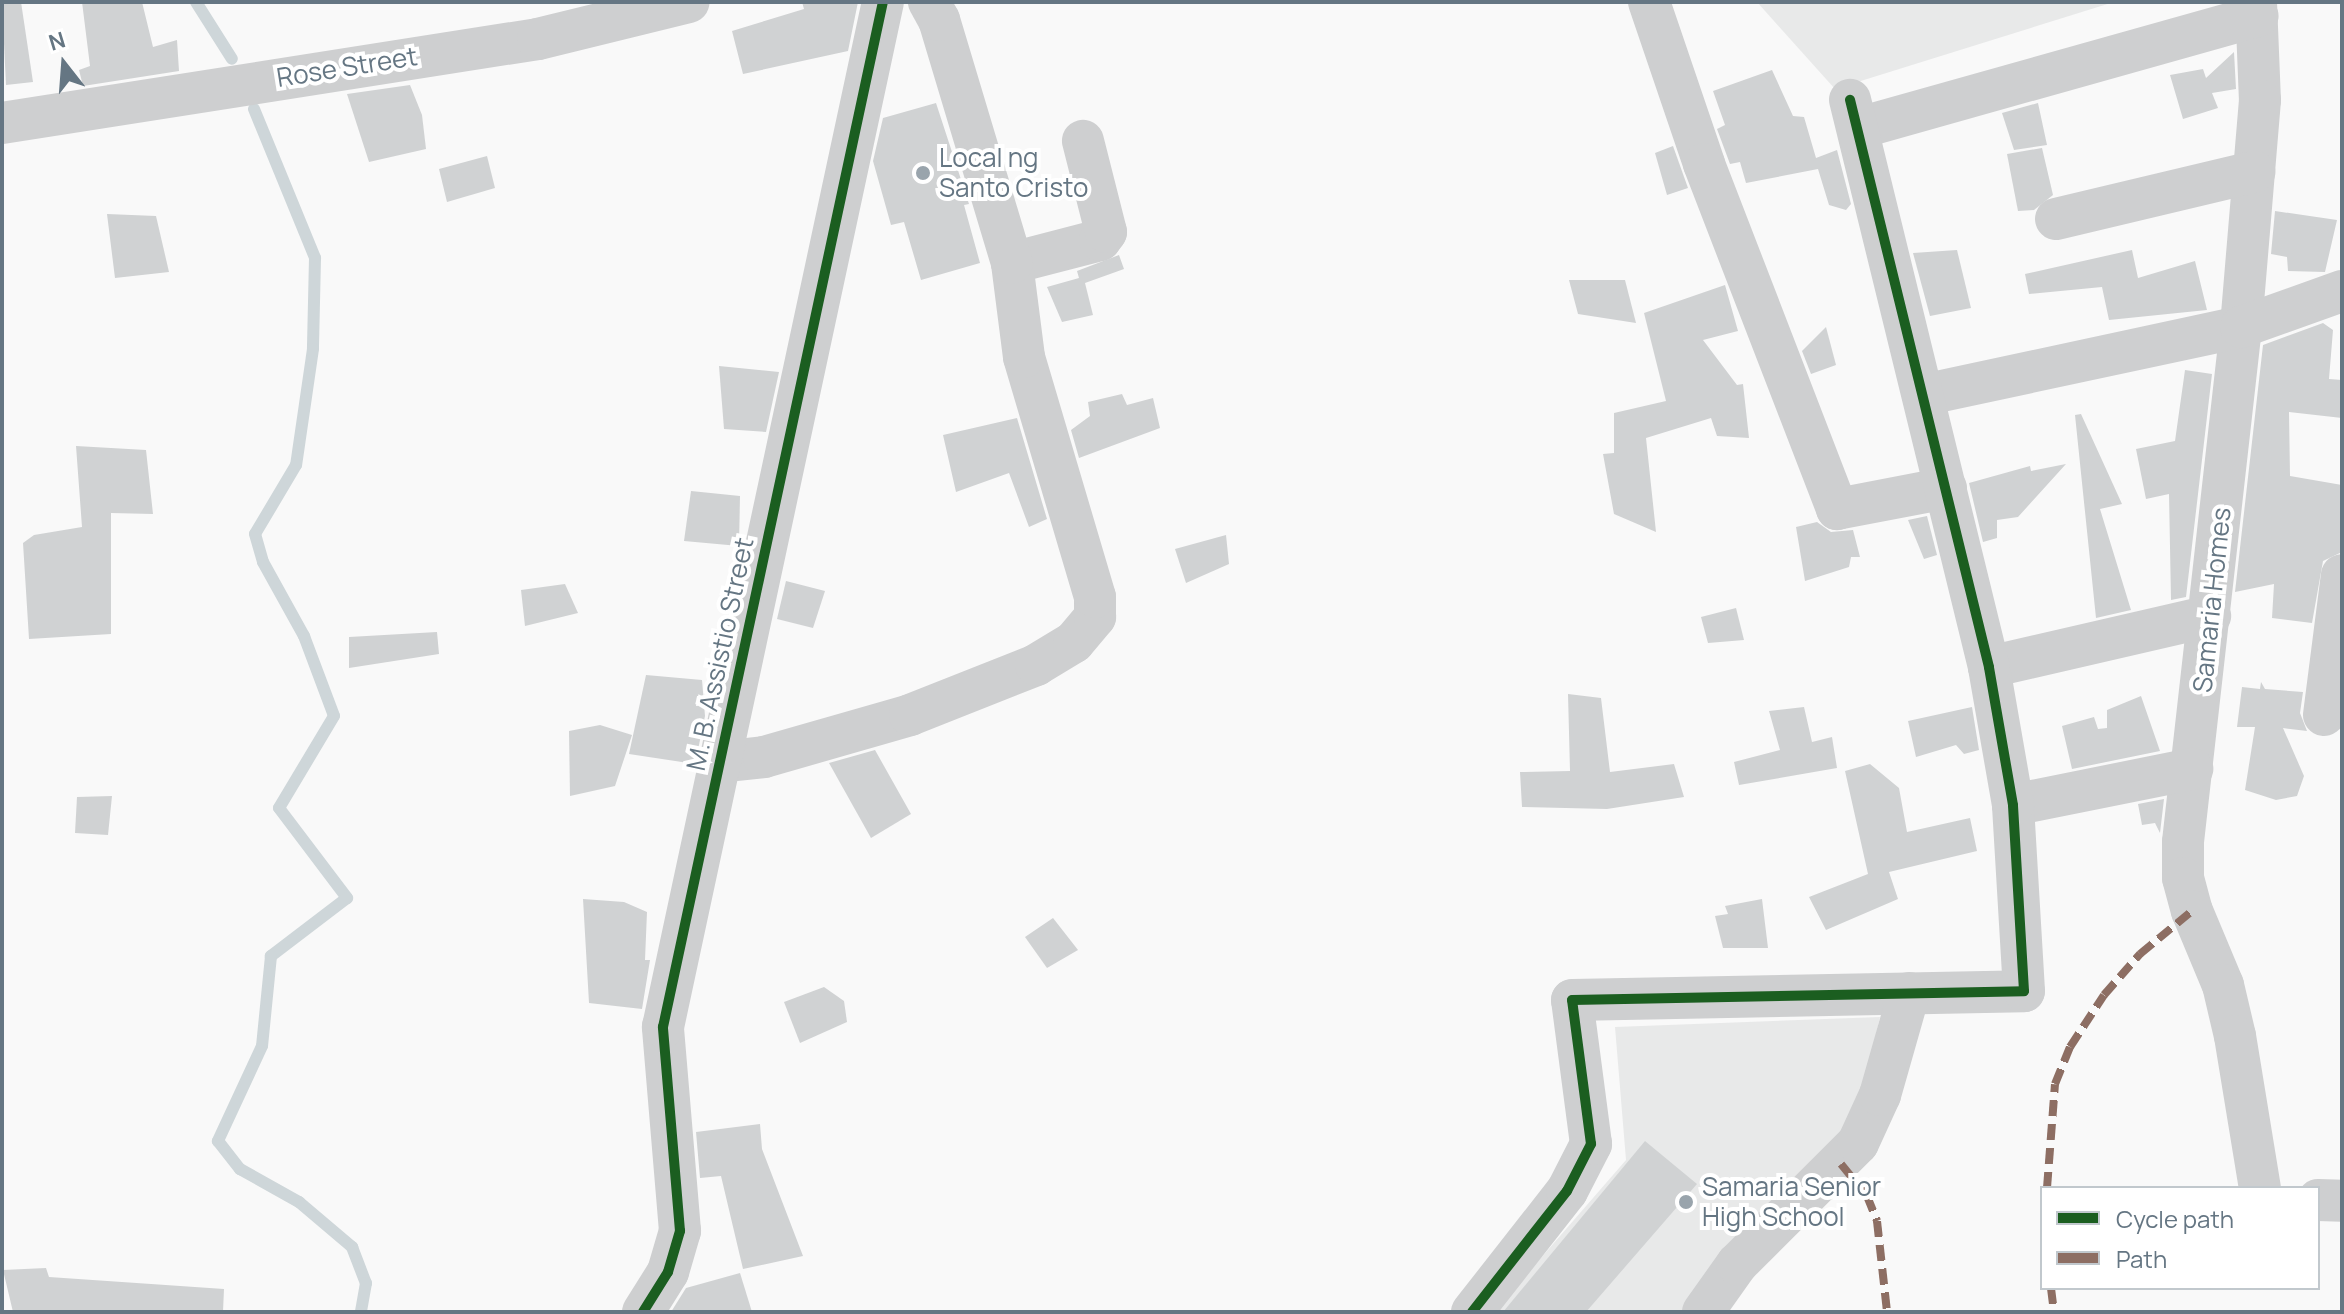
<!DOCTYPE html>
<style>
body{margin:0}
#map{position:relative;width:2344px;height:1314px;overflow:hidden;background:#f9f9f9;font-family:Manrope,sans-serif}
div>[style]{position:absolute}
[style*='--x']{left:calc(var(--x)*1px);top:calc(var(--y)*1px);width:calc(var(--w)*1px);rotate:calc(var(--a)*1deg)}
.built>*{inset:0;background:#e8e9e9}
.stream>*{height:12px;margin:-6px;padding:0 6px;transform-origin:6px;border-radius:6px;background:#ced6d9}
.building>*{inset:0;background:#d0d2d3}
.minor>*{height:42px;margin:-21px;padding:0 21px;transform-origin:21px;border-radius:21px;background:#cecfd0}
.quiet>*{height:8px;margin-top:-4px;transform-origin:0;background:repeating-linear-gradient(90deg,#8d6e63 0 16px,transparent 0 24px)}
.cycleway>*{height:10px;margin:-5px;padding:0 5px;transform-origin:5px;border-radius:5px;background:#1b5e20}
.dots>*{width:22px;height:22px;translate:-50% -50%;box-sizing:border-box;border:4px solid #fff;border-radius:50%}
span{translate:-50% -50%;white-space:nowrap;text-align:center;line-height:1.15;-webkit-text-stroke:8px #fff;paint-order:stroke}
.street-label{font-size:26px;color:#657683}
.poi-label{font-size:26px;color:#657683}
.left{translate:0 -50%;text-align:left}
.frame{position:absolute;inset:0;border:4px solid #657683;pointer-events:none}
.legend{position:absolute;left:2040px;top:1186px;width:280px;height:104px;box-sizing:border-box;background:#fff;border:2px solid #c1c8cd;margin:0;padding:10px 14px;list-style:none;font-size:24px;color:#657683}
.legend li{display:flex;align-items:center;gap:16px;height:40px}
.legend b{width:40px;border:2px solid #c1c8cd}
.north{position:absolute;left:24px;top:24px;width:80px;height:80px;-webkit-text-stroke:6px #fff;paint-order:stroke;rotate:343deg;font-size:22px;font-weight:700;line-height:32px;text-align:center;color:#657683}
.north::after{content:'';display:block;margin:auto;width:28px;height:36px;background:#657683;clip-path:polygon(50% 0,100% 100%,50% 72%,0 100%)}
</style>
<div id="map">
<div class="built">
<i style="clip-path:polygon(1757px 2px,2114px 2px,1835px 89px)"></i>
<i style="clip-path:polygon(1880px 1017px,1852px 1140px,1686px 1312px,1494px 1312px,1626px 1160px,1615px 1027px)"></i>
</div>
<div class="stream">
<i style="--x:196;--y:2;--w:67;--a:57.7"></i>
<i style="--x:254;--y:109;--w:161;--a:67.7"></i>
<i style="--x:315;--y:258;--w:91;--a:91.3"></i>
<i style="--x:313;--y:349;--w:117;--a:98.3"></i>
<i style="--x:296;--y:465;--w:80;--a:120.7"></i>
<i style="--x:255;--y:534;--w:29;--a:74"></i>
<i style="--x:263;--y:562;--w:85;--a:61"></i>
<i style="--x:304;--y:636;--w:85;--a:69.4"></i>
<i style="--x:334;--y:716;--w:107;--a:120.9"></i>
<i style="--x:279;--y:808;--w:113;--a:52.9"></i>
<i style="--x:347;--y:898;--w:96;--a:142.7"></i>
<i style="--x:271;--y:956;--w:90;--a:95.7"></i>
<i style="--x:262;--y:1046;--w:105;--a:114.9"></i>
<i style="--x:218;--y:1141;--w:36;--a:52"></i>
<i style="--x:240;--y:1169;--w:68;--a:29.2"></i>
<i style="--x:299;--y:1202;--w:70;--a:40.3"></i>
<i style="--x:352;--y:1247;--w:39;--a:69"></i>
<i style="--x:366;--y:1283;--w:29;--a:100"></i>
</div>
<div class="building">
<i style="clip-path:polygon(2px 2px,21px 2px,33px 82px,6px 85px)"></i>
<i style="clip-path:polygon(82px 2px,142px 2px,153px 47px,177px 40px,179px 71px,83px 86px,79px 70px,90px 66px)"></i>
<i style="clip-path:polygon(802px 2px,858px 2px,848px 51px,743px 74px,732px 31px,804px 9px)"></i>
<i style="clip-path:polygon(2234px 52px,2236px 89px,2212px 93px,2218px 108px,2183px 119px,2170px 75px,2203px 69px,2206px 78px)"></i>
<i style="clip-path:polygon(1772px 70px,1793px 116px,1804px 117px,1816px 158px,1837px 150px,1851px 204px,1846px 210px,1829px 205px,1818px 169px,1746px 183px,1740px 162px,1730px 164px,1717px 129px,1725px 125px,1713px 91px)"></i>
<i style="clip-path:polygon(410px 85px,422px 115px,426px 149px,369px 162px,347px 94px)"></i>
<i style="clip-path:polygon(936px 103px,969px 204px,964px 205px,980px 263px,921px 280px,904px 222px,891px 225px,873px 161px,883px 118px)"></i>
<i style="clip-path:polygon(2038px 103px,2047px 145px,2014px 150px,2002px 113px)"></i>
<i style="clip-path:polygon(1673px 146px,1688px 188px,1667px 195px,1655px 153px)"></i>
<i style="clip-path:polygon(2042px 148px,2053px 195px,2034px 210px,2018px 211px,2007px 154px)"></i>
<i style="clip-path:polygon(487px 156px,495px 188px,447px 202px,439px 169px)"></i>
<i style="clip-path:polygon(2275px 211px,2337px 220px,2325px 272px,2288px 271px,2287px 257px,2271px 254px)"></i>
<i style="clip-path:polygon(107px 214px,156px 216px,169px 272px,115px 278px)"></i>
<i style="clip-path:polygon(1957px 250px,1971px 308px,1930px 316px,1913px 253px)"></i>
<i style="clip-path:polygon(2132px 250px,2138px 278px,2195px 261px,2207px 310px,2109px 320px,2102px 287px,2029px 294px,2025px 274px)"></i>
<i style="clip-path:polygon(1119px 255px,1124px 269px,1085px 283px,1093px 315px,1062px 322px,1047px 287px,1079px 278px,1077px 271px)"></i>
<i style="clip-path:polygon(1569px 280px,1625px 280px,1636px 323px,1578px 314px)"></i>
<i style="clip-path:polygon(1725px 285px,1738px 331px,1703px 340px,1737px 385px,1743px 384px,1749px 438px,1717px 436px,1711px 418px,1646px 438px,1656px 532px,1614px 514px,1603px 454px,1614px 453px,1614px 413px,1666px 401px,1644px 313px)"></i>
<i style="clip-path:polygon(2323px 323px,2333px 330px,2329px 379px,2342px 380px,2342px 418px,2289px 412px,2290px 476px,2342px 485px,2342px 552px,2323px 561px,2312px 623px,2272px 618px,2274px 584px,2235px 592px,2263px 345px)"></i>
<i style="clip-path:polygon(1826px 327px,1836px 365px,1811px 374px,1802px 351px)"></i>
<i style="clip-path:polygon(719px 366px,779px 372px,766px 432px,724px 429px)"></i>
<i style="clip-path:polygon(2185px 370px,2212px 374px,2186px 597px,2171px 600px,2169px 494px,2146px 499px,2136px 449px,2175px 441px)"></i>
<i style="clip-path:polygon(1122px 394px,1127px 405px,1153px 398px,1160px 428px,1079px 458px,1071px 430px,1090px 416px,1088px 402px)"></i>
<i style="clip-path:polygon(2081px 414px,2122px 504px,2100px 509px,2131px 610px,2096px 618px,2075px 415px)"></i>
<i style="clip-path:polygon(1017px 418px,1047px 519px,1029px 527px,1009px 473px,956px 492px,943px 435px)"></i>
<i style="clip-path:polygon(76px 446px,146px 450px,153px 514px,111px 513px,111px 634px,29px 639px,23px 543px,34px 535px,82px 527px)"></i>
<i style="clip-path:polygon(2066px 464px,2018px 517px,1997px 520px,1997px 538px,1983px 542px,1969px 483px,2030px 466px,2031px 471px)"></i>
<i style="clip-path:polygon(691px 491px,740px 496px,739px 546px,684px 541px)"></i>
<i style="clip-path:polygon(1927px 516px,1937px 555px,1924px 559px,1908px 520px)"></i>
<i style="clip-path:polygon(1817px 522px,1831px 532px,1853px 530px,1860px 557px,1851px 557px,1849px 567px,1805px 581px,1796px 527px)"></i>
<i style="clip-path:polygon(1226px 535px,1229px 564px,1186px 583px,1175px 549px)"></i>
<i style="clip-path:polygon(786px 581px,825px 591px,813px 628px,777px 619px)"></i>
<i style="clip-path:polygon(565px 584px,578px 613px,525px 626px,521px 590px)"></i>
<i style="clip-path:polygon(1736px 608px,1744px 640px,1708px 643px,1701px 617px)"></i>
<i style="clip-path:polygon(437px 632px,439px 654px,349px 668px,349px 637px)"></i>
<i style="clip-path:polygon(646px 675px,702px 680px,705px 716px,695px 764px,629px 754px)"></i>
<i style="clip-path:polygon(2261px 682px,2265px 689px,2303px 692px,2300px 713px,2307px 731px,2283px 728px,2304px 776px,2297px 796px,2276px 800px,2245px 790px,2255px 727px,2237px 727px,2242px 687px,2260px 689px)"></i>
<i style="clip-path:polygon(1568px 694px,1601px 698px,1610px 772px,1674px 764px,1684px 797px,1607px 809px,1522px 807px,1520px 772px,1570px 771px)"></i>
<i style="clip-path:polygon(2141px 696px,2160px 751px,2072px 769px,2062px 726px,2094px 717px,2098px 729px,2107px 728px,2107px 710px)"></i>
<i style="clip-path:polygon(1804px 707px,1812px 742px,1832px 737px,1837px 768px,1739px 785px,1734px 762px,1780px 750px,1769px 711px)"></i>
<i style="clip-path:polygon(1972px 707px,1979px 750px,1964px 754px,1956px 745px,1916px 757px,1908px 721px)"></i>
<i style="clip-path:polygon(600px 725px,632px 735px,615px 786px,570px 796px,569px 731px)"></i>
<i style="clip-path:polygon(875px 750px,911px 814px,871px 838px,829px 763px)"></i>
<i style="clip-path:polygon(1870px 764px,1899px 788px,1907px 832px,1970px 818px,1977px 851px,1889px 872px,1898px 899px,1826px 930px,1809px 897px,1868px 874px,1845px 771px)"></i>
<i style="clip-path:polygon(112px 796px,108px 835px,75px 833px,77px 797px)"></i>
<i style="clip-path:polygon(2164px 799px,2160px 833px,2155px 823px,2142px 825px,2138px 804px)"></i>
<i style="clip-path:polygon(583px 899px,624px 902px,647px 912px,645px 960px,650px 960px,642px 1009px,589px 1003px)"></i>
<i style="clip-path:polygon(1762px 899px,1768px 948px,1723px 948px,1715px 916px,1728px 914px,1725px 906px)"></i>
<i style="clip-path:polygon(1053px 918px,1078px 950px,1047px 968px,1025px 937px)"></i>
<i style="clip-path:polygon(824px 987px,844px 1001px,847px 1022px,800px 1043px,784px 1002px)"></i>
<i style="clip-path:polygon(760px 1124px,762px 1149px,803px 1256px,743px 1269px,721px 1176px,700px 1178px,696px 1132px)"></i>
<i style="clip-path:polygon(1645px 1141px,1697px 1184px,1586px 1312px,1503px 1312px)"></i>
<i style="clip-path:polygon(46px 1268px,49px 1277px,224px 1289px,223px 1312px,13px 1312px,3px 1270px)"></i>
<i style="clip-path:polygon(740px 1273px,752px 1312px,671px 1312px,686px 1288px)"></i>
</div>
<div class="minor">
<i style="--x:1649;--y:2;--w:171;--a:71.2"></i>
<i style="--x:1704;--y:164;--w:370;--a:68.9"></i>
<i style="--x:1837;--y:509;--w:111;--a:-10.9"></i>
<i style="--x:2256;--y:2;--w:98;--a:87.7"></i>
<i style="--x:2260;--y:100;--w:228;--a:94.8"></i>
<i style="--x:2241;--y:327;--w:518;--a:96.43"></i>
<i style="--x:2183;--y:842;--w:36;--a:90"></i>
<i style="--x:2183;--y:878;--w:34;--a:75"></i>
<i style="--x:2192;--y:911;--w:80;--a:67.3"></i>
<i style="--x:2223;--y:985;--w:52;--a:76.8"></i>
<i style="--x:2235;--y:1036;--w:154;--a:80.7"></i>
<i style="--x:2;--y:123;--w:543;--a:-8.91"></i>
<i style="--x:538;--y:39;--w:155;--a:-13.8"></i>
<i style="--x:1859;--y:128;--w:414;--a:-15.7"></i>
<i style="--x:2056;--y:219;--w:204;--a:-13.4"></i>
<i style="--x:1012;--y:263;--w:91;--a:-14.6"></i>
<i style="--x:1100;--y:240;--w:10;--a:-53"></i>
<i style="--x:1106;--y:232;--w:94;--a:-104.2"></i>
<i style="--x:1923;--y:395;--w:325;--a:-12.1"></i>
<i style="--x:2241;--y:327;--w:107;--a:-19.6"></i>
<i style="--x:1989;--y:667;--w:227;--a:-13"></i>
<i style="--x:2324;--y:715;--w:141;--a:-82.7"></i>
<i style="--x:719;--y:762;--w:45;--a:-6.3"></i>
<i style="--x:764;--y:757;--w:152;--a:-16"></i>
<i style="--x:910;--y:715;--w:136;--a:-21.6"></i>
<i style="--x:1036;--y:665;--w:44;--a:-31.2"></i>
<i style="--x:1074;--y:642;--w:33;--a:-50"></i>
<i style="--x:1095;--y:617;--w:20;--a:-90"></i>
<i style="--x:1095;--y:597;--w:250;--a:-106.5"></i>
<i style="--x:1024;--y:357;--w:95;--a:-97.3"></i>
<i style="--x:1012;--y:263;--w:254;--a:-106.7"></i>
<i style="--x:939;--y:20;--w:21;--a:-119"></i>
<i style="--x:2013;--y:805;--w:183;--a:-11.4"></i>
<i style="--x:2318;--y:1200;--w:24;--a:2"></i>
<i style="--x:643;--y:1312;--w:47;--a:-58"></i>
<i style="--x:668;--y:1272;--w:43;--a:-73.7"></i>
<i style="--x:680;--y:1231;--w:205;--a:-94.8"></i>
<i style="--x:663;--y:1027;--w:1048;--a:-77.89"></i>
<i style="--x:1472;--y:1312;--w:154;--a:-51.9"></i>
<i style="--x:1567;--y:1191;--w:53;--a:-62.9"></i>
<i style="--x:1591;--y:1144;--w:145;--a:-97.5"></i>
<i style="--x:1572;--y:1000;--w:452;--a:-1.1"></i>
<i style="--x:2024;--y:991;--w:186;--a:-93.4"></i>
<i style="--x:2013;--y:805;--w:140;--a:-99.9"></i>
<i style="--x:1989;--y:667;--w:584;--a:-103.77"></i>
<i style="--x:1703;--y:1312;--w:59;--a:-54.7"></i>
<i style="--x:1737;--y:1264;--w:171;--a:-45"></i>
<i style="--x:1858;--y:1143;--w:53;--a:-65.4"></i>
<i style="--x:1880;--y:1095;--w:106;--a:-74.1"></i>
</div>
<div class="quiet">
<i style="--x:1841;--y:1164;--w:41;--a:50.9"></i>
<i style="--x:1867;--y:1196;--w:27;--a:68"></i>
<i style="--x:1877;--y:1221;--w:92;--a:83.7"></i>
<i style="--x:2047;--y:1188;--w:104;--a:-85.6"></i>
<i style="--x:2055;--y:1084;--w:40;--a:-68"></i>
<i style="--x:2070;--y:1047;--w:62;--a:-56.8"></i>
<i style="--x:2104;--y:995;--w:55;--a:-48.7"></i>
<i style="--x:2140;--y:954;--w:67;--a:-39.6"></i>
<i style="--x:2051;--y:1288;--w:24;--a:83"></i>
</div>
<div class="cycleway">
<i style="--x:643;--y:1312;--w:47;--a:-58"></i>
<i style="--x:668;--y:1272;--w:43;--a:-73.7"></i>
<i style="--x:680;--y:1231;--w:205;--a:-94.8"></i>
<i style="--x:663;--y:1027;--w:1048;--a:-77.89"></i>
<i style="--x:1472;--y:1312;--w:154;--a:-51.9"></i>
<i style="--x:1567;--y:1191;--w:53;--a:-62.9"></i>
<i style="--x:1591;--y:1144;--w:145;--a:-97.5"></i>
<i style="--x:1572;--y:1000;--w:452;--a:-1.1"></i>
<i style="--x:2024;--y:991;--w:186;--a:-93.4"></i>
<i style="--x:2013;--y:805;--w:140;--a:-99.9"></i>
<i style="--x:1989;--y:667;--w:584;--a:-103.77"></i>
</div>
<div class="dots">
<i style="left:923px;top:173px;background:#99a4ac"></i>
<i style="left:1686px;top:1202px;background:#99a4ac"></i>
</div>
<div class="street-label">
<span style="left:347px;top:67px;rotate:-9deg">Rose Street</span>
<span style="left:2212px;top:600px;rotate:-84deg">Samaria Homes</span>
<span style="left:720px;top:654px;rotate:-78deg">M. B. Assistio Street</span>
</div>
<div class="poi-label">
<span class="left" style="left:939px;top:173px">Local ng<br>Santo Cristo</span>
<span class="left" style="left:1702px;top:1202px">Samaria Senior<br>High School</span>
</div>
<div class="frame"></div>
<ul class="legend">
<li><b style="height:10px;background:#1b5e20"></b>Cycle path</li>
<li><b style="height:10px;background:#8d6e63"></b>Path</li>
</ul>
<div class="north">N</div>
</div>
